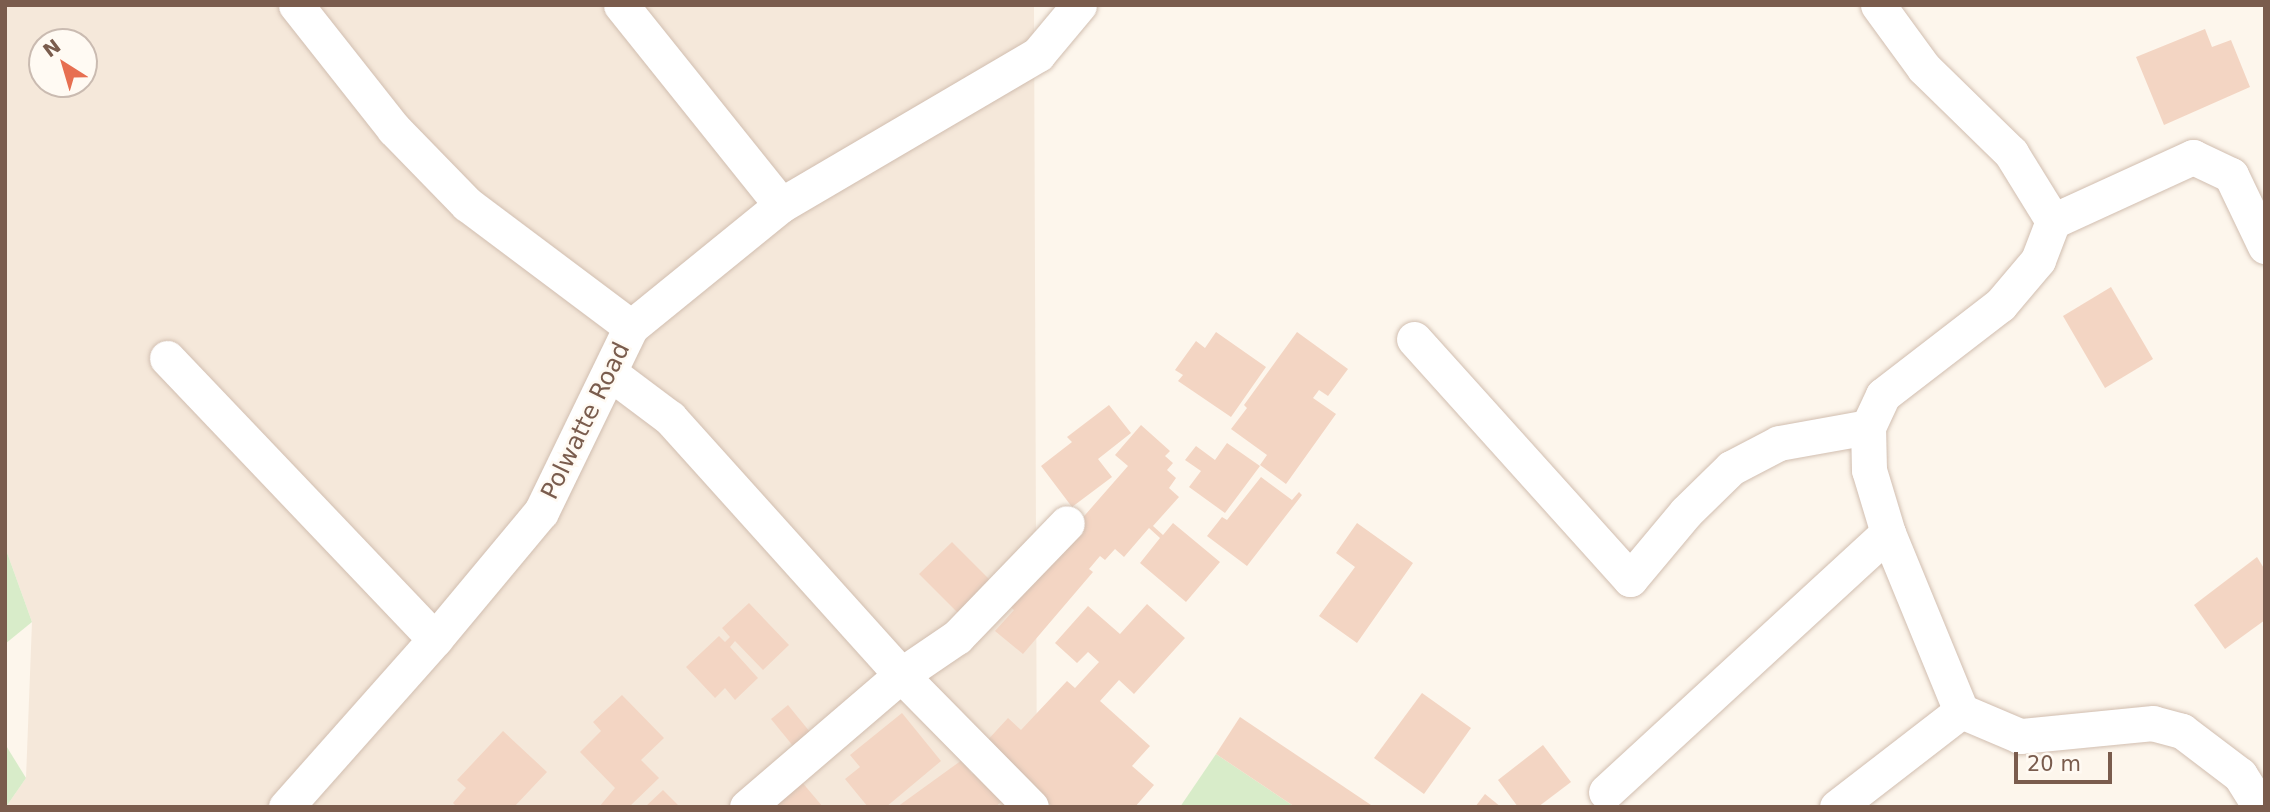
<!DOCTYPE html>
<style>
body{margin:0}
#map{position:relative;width:2270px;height:812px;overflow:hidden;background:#fdf6ec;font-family:"DejaVu Sans",sans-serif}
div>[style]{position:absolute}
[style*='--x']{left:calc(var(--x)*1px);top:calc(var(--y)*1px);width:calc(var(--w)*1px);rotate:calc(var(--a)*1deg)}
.residential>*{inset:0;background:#f5e8da}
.green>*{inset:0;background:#d8ecc9}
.building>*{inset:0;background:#f3d5c3}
.roads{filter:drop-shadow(0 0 2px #d1beb0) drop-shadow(0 0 2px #d1beb0)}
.minor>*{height:35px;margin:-17.5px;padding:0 17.5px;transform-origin:17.5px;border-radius:17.5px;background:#fff}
span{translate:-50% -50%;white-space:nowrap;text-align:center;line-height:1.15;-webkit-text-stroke:5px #fffaf3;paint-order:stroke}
.street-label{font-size:24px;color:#7a5c4d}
.frame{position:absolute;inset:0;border:7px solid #7a5c4d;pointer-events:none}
.north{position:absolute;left:28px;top:28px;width:70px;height:70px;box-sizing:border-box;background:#fffaf3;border:2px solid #cabbb1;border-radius:50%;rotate:323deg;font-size:19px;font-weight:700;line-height:28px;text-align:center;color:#7a5c4d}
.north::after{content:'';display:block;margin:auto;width:24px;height:32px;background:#e76f51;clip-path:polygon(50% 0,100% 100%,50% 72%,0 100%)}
.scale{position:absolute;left:2014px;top:752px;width:98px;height:32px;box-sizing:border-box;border:4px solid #7a5c4d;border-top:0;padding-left:9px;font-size:21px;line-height:24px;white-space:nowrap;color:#7a5c4d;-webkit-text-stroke:5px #fffaf3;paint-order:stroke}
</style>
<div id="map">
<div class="residential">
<i style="clip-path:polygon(evenodd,5px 5px,1034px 5px,1037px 807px,6px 807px,26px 778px,32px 622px,5px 547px,5px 5px,42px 42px,84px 42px,84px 84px,42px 84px,42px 42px)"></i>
</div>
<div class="green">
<i style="clip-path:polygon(5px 547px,32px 622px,5px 644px)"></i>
<i style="clip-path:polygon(5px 744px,26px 778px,6px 807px,5px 807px)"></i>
<i style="clip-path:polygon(1216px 754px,1295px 807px,1180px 807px)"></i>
</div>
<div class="building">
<i style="clip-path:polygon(2205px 29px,2212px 47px,2231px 40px,2250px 87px,2164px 125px,2136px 57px)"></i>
<i style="clip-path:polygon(2111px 287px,2153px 359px,2105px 388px,2063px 316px)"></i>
<i style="clip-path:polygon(1216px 332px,1266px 367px,1231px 417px,1178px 381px,1183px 375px,1175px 370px,1196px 341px,1205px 348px)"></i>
<i style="clip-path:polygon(1297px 332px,1348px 369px,1328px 396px,1319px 390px,1313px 398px,1336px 414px,1286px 484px,1260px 465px,1267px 455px,1231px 429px,1247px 408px,1244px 405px)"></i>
<i style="clip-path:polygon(1109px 405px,1131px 433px,1098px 459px,1112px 477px,1072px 507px,1041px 466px,1072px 442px,1067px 437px)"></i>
<i style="clip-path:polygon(1141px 425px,1170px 451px,1165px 456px,1173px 463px,1167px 470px,1176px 478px,1169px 488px,1179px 497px,1153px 526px,1163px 535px,1173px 523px,1220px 562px,1186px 602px,1140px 563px,1160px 538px,1149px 528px,1124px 557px,1115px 549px,1105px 560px,1100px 556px,1089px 569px,1093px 572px,1023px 654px,995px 631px,1014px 610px,1007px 604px,1128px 466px,1115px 455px)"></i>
<i style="clip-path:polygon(1227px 443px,1260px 466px,1225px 513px,1189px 487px,1201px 471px,1185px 460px,1196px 446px,1215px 460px)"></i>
<i style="clip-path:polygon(1261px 477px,1292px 500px,1299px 492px,1302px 495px,1247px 566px,1207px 536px,1222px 517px,1227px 520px)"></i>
<i style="clip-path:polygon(1357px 523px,1413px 563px,1357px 643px,1319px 616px,1355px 567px,1336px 553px)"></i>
<i style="clip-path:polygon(952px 542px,1000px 590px,967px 622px,919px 574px)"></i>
<i style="clip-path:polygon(2257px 557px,2265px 570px,2265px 620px,2225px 649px,2194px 605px)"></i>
<i style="clip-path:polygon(749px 603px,789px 645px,763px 670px,735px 641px,730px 647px,758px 678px,735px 700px,725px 688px,715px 698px,686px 667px,719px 636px,725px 642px,730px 637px,722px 628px)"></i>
<i style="clip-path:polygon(1147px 604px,1185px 638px,1134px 694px,1119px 680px,1100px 701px,1150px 746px,1132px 766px,1154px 785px,1135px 807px,1053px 807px,984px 744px,1008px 718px,1021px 730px,1067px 681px,1075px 688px,1099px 662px,1088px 652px,1077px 663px,1055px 643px,1088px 606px,1120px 634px)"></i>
<i style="clip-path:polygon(1422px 693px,1471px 728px,1424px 794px,1374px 758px)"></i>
<i style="clip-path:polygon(622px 695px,664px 738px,641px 760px,659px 778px,629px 807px,599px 807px,615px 788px,580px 752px,601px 731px,593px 722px)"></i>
<i style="clip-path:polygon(788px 705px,810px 732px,793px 746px,771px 719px)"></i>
<i style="clip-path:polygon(902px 713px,941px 761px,886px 807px,868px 807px,845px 779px,860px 767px,850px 755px)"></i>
<i style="clip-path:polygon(1240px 717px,1374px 807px,1295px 807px,1216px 754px)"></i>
<i style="clip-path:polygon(503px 731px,547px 772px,514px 807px,457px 807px,453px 803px,466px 788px,457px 780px)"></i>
<i style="clip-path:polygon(1543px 745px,1571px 782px,1538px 807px,1518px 807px,1498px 780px)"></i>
<i style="clip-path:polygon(962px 760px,972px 774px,982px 767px,1005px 799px,995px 807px,897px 807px)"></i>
<i style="clip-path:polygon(801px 781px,823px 807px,771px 807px)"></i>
<i style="clip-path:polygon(663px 790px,680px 807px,645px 807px)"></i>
<i style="clip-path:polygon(1485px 794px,1501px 807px,1475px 807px)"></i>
</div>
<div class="roads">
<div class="minor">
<i style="--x:296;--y:5;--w:158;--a:51.7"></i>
<i style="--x:394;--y:129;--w:105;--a:45.8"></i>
<i style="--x:467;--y:204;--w:205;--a:36.9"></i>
<i style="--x:621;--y:5;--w:256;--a:51.3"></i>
<i style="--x:1878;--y:5;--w:78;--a:53.9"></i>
<i style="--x:1924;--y:68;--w:122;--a:44.3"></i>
<i style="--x:2011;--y:153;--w:80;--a:58.3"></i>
<i style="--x:1414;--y:339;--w:323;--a:48"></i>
<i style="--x:1630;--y:579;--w:87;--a:-50.1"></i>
<i style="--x:1686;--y:512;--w:63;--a:-44.4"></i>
<i style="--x:1731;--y:468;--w:54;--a:-27.5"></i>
<i style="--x:1779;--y:443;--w:90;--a:-10.2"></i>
<i style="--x:167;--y:358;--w:388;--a:46.4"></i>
<i style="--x:610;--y:373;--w:75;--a:36.9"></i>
<i style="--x:670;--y:418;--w:346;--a:48"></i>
<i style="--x:901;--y:675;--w:185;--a:45.4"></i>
<i style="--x:1606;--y:792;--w:383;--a:-42.6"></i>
<i style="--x:286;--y:807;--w:225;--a:-48.4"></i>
<i style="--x:435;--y:639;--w:165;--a:-50.2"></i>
<i style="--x:541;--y:512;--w:206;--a:-64.1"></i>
<i style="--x:631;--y:327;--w:193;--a:-39.1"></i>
<i style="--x:781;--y:205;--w:298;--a:-30.4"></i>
<i style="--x:1038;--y:54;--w:64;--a:-50.1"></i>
<i style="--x:747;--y:807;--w:203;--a:-40.6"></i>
<i style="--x:901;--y:675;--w:68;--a:-34.2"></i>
<i style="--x:957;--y:637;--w:158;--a:-46"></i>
<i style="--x:1837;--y:807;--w:157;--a:-37.7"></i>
<i style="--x:2260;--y:807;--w:38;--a:-122"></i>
<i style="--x:2240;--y:775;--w:73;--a:-142.8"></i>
<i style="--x:2182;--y:731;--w:30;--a:-165"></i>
<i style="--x:2153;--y:723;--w:134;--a:174.4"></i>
<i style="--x:2020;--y:736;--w:64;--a:-157"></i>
<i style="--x:1961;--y:711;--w:192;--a:-112.3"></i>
<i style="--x:1888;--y:533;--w:66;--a:-106.8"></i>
<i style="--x:1869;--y:470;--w:43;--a:-91.3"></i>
<i style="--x:1868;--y:427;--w:35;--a:-65"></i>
<i style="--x:1883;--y:395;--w:148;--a:-37.6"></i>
<i style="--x:2000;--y:305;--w:59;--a:-49.8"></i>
<i style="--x:2038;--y:260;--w:42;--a:-69"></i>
<i style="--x:2053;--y:221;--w:154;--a:-24.6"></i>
<i style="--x:2193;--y:157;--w:42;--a:25.3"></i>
<i style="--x:2231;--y:175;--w:79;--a:64.4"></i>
</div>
</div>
<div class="street-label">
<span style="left:586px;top:421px;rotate:-64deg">Polwatte Road</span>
</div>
<div class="frame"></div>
<div class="north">N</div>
<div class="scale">20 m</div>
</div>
